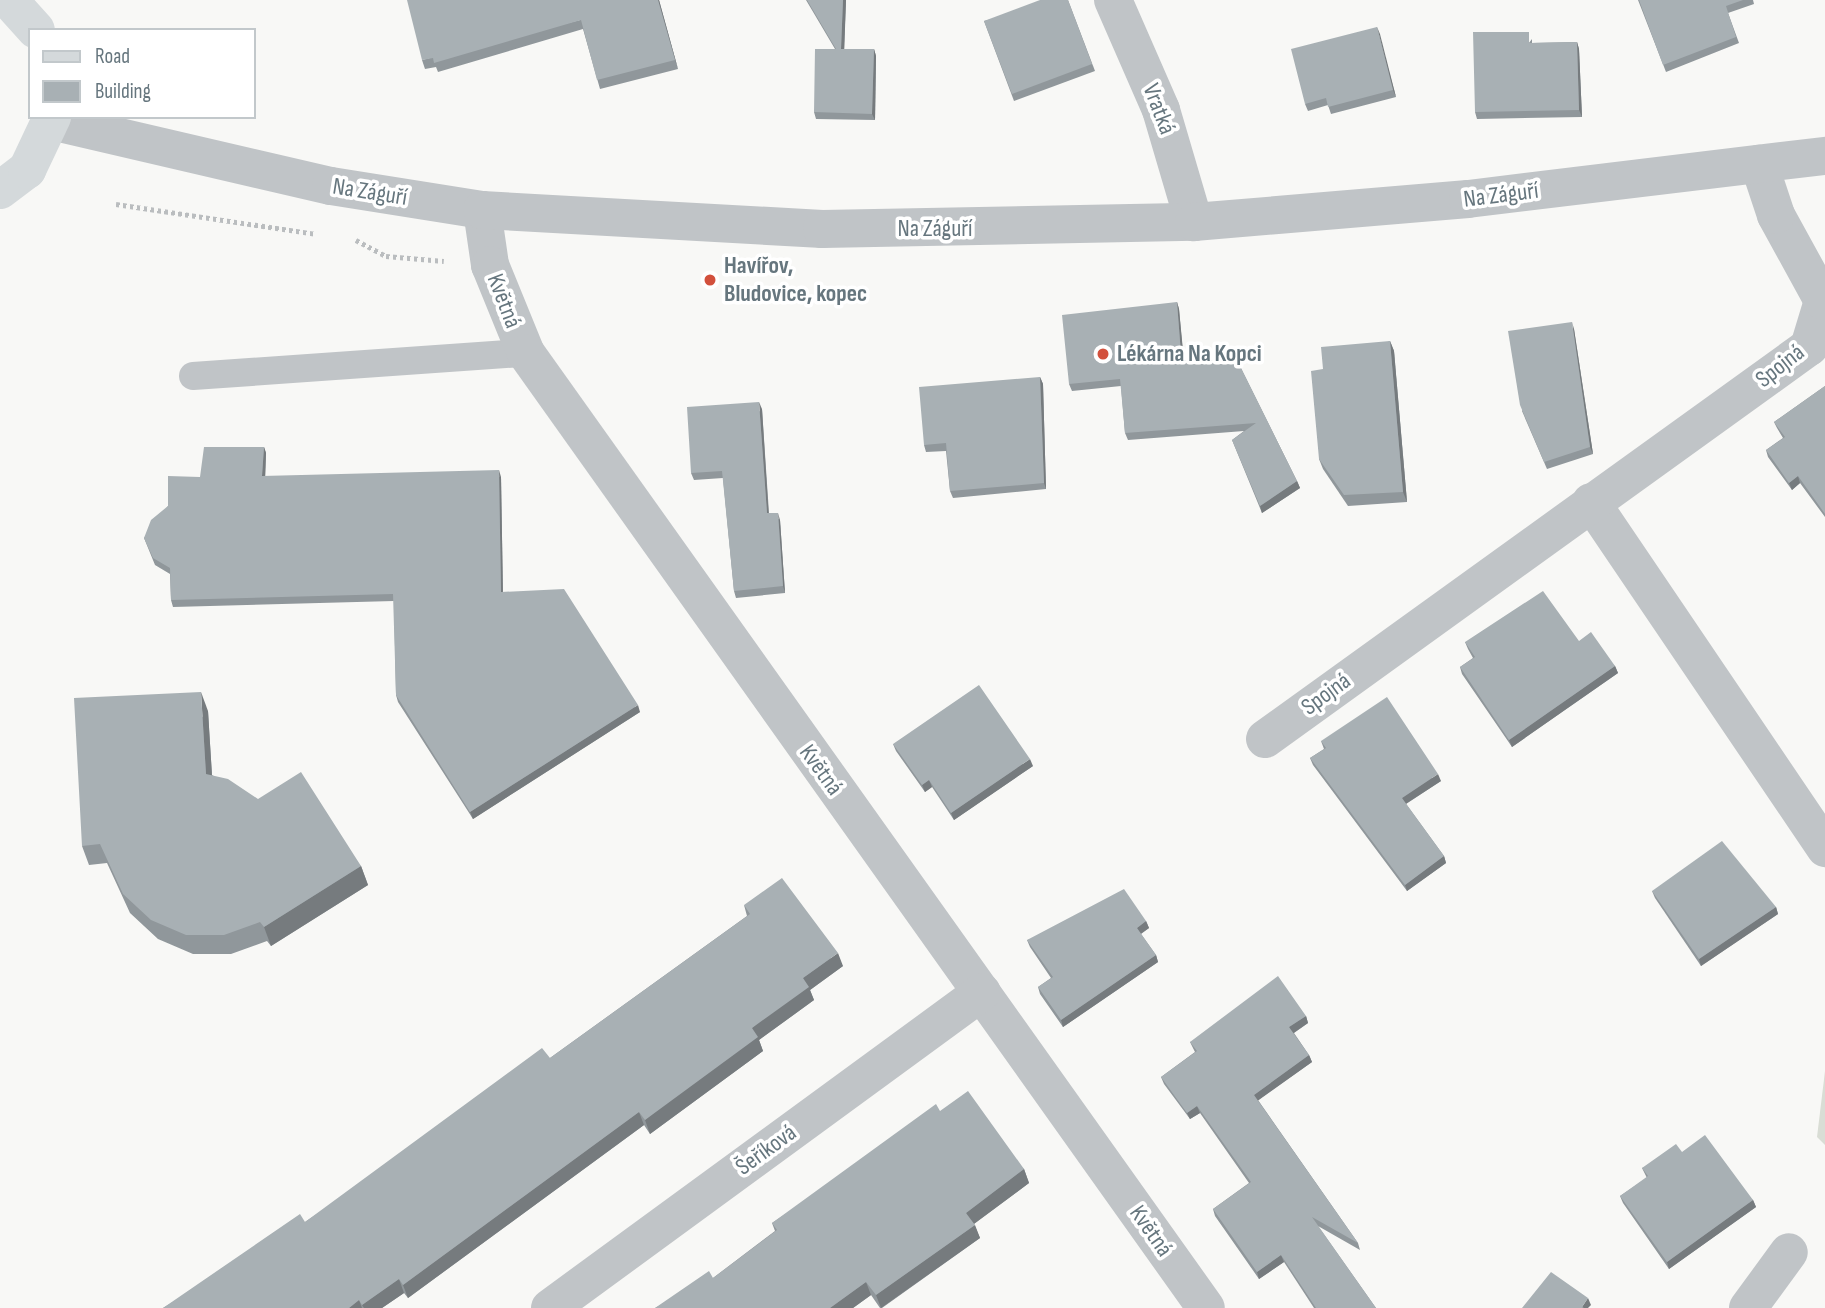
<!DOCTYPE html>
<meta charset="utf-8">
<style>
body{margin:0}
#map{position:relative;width:1825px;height:1308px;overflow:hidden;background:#f8f8f6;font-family:"Sofia Sans Condensed",sans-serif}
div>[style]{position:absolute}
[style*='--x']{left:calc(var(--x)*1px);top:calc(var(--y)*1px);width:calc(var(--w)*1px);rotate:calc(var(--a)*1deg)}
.green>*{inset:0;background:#d9ddd5}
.path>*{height:4.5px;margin-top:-2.25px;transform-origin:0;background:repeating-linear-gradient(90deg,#babdbf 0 3.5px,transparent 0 7px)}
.service>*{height:28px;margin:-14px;padding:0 14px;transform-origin:14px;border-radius:14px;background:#c0c4c7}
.minor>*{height:38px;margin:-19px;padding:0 19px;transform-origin:19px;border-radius:19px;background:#c0c4c7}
.tertiary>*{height:38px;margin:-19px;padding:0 19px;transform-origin:19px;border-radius:19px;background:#c0c4c7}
.primary>*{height:38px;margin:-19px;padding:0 19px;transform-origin:19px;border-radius:19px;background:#d4d9db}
.wall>*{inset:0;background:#90979b}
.shaded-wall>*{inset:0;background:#767b7e}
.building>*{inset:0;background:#a8b0b4}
.dots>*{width:19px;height:19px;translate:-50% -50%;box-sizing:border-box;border:4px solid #fff;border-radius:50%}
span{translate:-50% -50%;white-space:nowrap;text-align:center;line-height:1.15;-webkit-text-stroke:7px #fff;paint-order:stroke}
.street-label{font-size:24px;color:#66767e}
.poi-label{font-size:24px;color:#66767e;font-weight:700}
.left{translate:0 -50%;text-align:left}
.legend{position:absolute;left:28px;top:28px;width:228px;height:91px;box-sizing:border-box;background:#fff;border:2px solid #c2c8cb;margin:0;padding:9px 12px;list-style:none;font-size:21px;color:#66767e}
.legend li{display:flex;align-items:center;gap:14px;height:35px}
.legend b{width:35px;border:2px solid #c2c8cb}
</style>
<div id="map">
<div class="green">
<i style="clip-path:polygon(1825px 1071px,1825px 1145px,1817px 1137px)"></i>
</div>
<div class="path">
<i style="--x:116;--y:204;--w:202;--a:8.5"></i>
<i style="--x:356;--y:240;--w:34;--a:28"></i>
<i style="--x:386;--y:256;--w:58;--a:4.9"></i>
</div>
<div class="service">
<i style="--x:193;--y:376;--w:334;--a:-4"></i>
</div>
<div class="minor">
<i style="--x:1113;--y:0;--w:120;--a:66.4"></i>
<i style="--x:1161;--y:110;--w:117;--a:73.6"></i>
<i style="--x:482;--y:210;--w:56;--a:81.7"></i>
<i style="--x:490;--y:265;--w:95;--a:67.8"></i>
<i style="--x:526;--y:353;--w:1172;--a:54.55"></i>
<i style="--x:1591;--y:502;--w:418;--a:55.9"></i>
<i style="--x:1265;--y:739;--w:671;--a:-35.78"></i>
<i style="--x:1809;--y:347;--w:48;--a:-73.1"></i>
<i style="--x:1823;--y:301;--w:98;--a:-118.7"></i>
<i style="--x:1776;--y:215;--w:54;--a:-108.4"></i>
<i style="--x:550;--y:1308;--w:535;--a:-36.18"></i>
<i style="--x:1748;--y:1308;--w:69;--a:-53.8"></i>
</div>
<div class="tertiary">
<i style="--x:51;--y:121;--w:287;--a:13.1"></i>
<i style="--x:331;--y:186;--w:153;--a:9"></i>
<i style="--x:482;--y:210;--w:341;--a:3.2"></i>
<i style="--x:822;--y:229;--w:372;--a:-1.1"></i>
<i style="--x:1194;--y:222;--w:275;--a:-4.8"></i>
<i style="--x:1468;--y:199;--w:360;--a:-6.9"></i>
</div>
<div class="primary">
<i style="--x:9;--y:0;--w:40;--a:48"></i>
<i style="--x:0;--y:190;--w:34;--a:-37"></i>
<i style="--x:27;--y:170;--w:59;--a:-64.7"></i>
</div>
<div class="wall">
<i style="clip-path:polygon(659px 0,678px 69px,600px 89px,583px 29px,438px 72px,436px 67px,425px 69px,422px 60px)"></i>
<i style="clip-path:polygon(806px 0,846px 0,844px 49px,874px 49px,876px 56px,875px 120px,816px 119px,814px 112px,835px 49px)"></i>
<i style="clip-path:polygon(1068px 0,1095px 71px,1014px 101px,984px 21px)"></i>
<i style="clip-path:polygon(1638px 0,1753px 0,1754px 4px,1728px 13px,1739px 43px,1666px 72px)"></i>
<i style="clip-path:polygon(1377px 27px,1396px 97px,1331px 114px,1328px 105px,1308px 111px,1305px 104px)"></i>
<i style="clip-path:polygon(1532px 39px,1532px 43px,1577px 42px,1579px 49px,1582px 117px,1477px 119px,1475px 112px)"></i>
<i style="clip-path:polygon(1177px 302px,1179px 309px,1183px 354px,1233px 352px,1297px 481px,1300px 488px,1262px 513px,1232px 440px,1244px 431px,1128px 440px,1125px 433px,1121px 386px,1072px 391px,1069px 384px)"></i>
<i style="clip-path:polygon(1574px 329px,1593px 454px,1547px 469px,1522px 411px)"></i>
<i style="clip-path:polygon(1390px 341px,1394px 351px,1407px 502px,1348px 506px,1323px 469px,1319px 459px,1323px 369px)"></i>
<i style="clip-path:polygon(1040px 377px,1043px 384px,1046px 489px,953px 498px,950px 491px,946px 451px,926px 452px,924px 445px)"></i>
<i style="clip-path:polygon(1825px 386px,1825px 517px,1800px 483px,1792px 490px,1768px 457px,1766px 450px,1783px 438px,1777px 428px,1774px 422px)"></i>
<i style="clip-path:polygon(762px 409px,769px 513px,780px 520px,785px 593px,736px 598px,734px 591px,723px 478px,694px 480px,691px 473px)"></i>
<i style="clip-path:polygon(264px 447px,266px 453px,265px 476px,501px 477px,503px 592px,640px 712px,473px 819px,398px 702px,396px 695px,394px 601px,173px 607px,171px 600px,170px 574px,155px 565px,144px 538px,168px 506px,200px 477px)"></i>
<i style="clip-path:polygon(1579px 641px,1615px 666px,1618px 673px,1512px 747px,1462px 674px,1460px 667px,1473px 658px,1468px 649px,1465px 642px)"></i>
<i style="clip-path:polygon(208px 711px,212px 775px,361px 866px,368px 885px,271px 946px,267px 941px,231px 954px,193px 954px,158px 939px,130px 913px,107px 863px,89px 865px,82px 846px)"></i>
<i style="clip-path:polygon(1321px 741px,1441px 781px,1406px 804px,1444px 856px,1446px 863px,1407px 891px,1313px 765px,1310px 758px,1324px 749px)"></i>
<i style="clip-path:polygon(893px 744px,1033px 766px,954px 820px,932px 787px,925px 792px,896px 751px)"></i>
<i style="clip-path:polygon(1652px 891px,1776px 907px,1778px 914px,1701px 966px,1655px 898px)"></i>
<i style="clip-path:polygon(744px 905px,843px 966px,810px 990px,814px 1000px,759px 1040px,763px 1051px,650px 1134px,644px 1125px,408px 1298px,404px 1293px,382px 1308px,163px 1308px,305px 1222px,550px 1058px,747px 916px)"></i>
<i style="clip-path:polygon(1146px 921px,1149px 928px,1141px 934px,1156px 955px,1158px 962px,1063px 1027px,1040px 994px,1038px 987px,1051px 978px,1030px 947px,1027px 940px)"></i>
<i style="clip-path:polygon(1306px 1016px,1308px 1023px,1294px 1033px,1309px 1055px,1312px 1062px,1258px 1100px,1358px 1243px,1360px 1250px,1318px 1226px,1376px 1308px,1314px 1308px,1284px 1262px,1259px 1279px,1215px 1216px,1213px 1209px,1249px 1183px,1200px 1113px,1190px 1119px,1164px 1084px,1161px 1077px,1195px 1052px,1190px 1042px)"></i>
<i style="clip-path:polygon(940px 1111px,1024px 1169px,1029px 1183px,974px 1224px,980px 1238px,882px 1308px,880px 1308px,871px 1295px,853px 1308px,655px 1308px,713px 1278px,775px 1231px,772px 1223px)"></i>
<i style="clip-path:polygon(1682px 1152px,1753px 1200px,1756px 1207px,1669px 1269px,1623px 1203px,1620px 1196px,1647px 1178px,1642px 1168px)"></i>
</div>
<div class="shaded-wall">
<i style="clip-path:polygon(658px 0,659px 0,678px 69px,675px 60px)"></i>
<i style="clip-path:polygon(843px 0,846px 0,844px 56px,841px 49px)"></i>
<i style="clip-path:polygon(1377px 27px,1380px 34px,1396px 97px,1393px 90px)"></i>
<i style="clip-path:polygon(1577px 42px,1579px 49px,1582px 117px,1579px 110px)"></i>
<i style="clip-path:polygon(874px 49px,876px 56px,875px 120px,872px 114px)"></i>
<i style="clip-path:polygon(1177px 302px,1179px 309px,1184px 361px,1181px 354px)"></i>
<i style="clip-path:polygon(1572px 322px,1574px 329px,1593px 454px,1590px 447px)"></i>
<i style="clip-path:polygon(1390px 341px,1394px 351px,1407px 502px,1403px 492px)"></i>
<i style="clip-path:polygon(1040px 377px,1043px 384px,1046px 489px,1044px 483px)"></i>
<i style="clip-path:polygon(759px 402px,762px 409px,769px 520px,767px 513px)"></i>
<i style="clip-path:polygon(264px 447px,266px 453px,265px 483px,262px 476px)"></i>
<i style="clip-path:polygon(499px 470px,501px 477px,503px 599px,501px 592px)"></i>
<i style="clip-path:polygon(1798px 476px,1800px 483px,1792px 490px,1789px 483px)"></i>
<i style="clip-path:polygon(1297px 481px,1300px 488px,1262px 513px,1260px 506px)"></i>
<i style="clip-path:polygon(778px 513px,780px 520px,785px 593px,783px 586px)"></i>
<i style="clip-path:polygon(1615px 666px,1618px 673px,1512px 747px,1509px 740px)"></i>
<i style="clip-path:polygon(201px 692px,208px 711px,213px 793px,206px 774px)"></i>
<i style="clip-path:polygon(638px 705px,640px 712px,473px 819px,470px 812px)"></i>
<i style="clip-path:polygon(1030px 759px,1033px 766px,954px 820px,951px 813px)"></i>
<i style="clip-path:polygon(1438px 774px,1441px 781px,1404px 805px,1402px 798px)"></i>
<i style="clip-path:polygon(929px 780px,932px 787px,925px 792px,922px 785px)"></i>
<i style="clip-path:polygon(1444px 856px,1446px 863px,1407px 891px,1405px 885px)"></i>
<i style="clip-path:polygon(361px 866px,368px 885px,271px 946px,264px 927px)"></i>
<i style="clip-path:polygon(1776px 907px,1778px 914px,1701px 966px,1699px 959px)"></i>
<i style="clip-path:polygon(1146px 921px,1149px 928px,1139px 935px,1137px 928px)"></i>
<i style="clip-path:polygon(838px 953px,843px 966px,810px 990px,814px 1000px,759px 1040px,763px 1051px,650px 1134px,645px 1120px,752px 1028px,803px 978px)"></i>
<i style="clip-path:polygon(1156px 955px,1158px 962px,1063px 1027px,1061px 1020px)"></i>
<i style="clip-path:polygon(1306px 1016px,1308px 1023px,1292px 1034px,1289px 1027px)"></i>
<i style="clip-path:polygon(1309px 1055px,1312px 1062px,1256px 1102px,1254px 1095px)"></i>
<i style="clip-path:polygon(1197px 1106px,1200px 1113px,1190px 1119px,1187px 1113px)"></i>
<i style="clip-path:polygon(639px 1112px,644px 1125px,408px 1298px,403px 1285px)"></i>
<i style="clip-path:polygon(1024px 1169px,1029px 1183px,971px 1226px,966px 1213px)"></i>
<i style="clip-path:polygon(1753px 1200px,1756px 1207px,1669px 1269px,1667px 1262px)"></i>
<i style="clip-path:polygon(975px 1225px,980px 1238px,881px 1308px,876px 1295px)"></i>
<i style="clip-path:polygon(1281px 1255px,1284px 1262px,1259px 1279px,1257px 1272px)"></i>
<i style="clip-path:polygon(399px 1279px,404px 1293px,382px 1308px,364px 1308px,362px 1305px)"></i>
<i style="clip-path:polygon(866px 1282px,871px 1295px,853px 1308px,830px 1308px)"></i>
<i style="clip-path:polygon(1588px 1298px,1591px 1305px,1588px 1308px,1582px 1308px,1582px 1307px)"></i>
<i style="clip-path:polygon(359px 1300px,362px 1308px,349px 1308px)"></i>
</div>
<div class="building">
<i style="clip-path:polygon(407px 0,658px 0,675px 60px,597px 80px,581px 20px,434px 63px,433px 58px,422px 60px)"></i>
<i style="clip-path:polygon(807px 0,843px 0,841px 49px,874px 49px,872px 114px,814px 112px,815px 49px,836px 49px)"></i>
<i style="clip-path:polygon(1040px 0,1068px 0,1092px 64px,1012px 94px,984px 21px)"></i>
<i style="clip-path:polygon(1639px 0,1743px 0,1726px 6px,1736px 37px,1663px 65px)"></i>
<i style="clip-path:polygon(1377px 27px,1393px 90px,1328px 107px,1326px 98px,1305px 104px,1291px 49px)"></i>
<i style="clip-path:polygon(1473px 32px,1529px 32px,1529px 43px,1577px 42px,1579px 110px,1475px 112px)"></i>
<i style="clip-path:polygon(1177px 302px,1181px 354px,1233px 352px,1297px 481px,1260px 506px,1232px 440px,1256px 423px,1125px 433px,1120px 379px,1069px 384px,1062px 315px)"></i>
<i style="clip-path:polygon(1572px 322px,1590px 447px,1544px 462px,1520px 405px,1508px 331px)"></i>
<i style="clip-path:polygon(1390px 341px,1403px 492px,1344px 495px,1319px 459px,1311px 371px,1323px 369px,1321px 347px)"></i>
<i style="clip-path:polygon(1040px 377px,1044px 483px,950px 491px,946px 443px,924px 445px,919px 387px)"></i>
<i style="clip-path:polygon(1825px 386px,1825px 514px,1798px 476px,1789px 483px,1766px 450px,1785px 437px,1774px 422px)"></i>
<i style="clip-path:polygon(759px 402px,767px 513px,778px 513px,783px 586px,734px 591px,722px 471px,691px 473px,687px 407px)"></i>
<i style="clip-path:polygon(204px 447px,264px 447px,262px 476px,499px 470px,501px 592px,564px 589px,638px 705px,470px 812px,396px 695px,393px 594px,171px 600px,170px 568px,153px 558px,144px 538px,151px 520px,168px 506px,168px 476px,200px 477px)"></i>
<i style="clip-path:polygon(1543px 591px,1579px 641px,1591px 632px,1615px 666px,1509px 740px,1460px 667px,1475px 657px,1465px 642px)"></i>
<i style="clip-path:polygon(979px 685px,1030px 759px,951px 813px,929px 780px,922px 785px,893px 744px)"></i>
<i style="clip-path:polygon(201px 692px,206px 774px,228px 779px,258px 799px,301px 772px,361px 866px,264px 927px,260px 922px,224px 935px,186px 935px,151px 920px,123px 894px,100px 844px,82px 846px,74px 698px)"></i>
<i style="clip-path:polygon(1387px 697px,1438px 774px,1402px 798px,1444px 856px,1405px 885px,1310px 758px,1326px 748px,1321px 741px)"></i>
<i style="clip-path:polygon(1722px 841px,1776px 907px,1699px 959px,1652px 891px)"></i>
<i style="clip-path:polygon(782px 878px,838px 953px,803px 978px,809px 987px,752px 1028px,758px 1037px,645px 1120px,639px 1112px,403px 1285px,399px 1279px,362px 1305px,359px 1300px,349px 1308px,163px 1308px,300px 1214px,305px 1222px,542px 1048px,550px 1058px,750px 914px,744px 905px)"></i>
<i style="clip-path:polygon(1124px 889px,1146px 921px,1137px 928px,1156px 955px,1061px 1020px,1038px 987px,1053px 977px,1027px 940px)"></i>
<i style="clip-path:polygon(1278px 976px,1306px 1016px,1289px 1027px,1309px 1055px,1254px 1095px,1358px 1243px,1312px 1217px,1376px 1308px,1316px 1308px,1281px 1255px,1257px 1272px,1213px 1209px,1251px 1182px,1197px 1106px,1187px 1113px,1161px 1077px,1197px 1051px,1190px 1042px)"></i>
<i style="clip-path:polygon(968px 1091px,1024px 1169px,966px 1213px,975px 1225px,876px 1295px,866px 1282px,830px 1308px,655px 1308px,709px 1271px,713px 1278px,777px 1230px,772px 1223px,936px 1104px,940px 1111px)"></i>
<i style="clip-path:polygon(1705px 1135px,1753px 1200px,1667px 1262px,1620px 1196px,1648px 1176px,1642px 1168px,1676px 1144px,1682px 1152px)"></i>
<i style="clip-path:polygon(1551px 1272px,1588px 1298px,1582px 1307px,1584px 1308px,1522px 1308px)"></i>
</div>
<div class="dots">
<i style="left:710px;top:280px;background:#d2503c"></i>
<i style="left:1103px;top:354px;background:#d2503c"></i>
</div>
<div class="street-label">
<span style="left:1159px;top:109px;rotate:69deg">Vratká</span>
<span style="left:370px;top:192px;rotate:9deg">Na Záguří</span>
<span style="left:1501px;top:195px;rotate:-7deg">Na Záguří</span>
<span style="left:935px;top:229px">Na Záguří</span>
<span style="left:504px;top:301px;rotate:69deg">Květná</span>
<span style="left:1780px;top:366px;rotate:-38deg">Spojná</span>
<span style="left:1326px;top:694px;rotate:-36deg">Spojná</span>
<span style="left:821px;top:770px;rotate:54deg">Květná</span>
<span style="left:766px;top:1150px;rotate:-36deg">Šeříková</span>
<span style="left:1151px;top:1231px;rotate:55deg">Květná</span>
</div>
<div class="poi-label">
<span class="left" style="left:724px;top:280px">Havířov,<br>Bludovice, kopec</span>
<span class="left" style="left:1117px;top:354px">Lékárna Na Kopci</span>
</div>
<ul class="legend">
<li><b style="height:9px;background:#d4d9db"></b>Road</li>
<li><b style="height:19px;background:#a8b0b4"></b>Building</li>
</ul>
</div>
